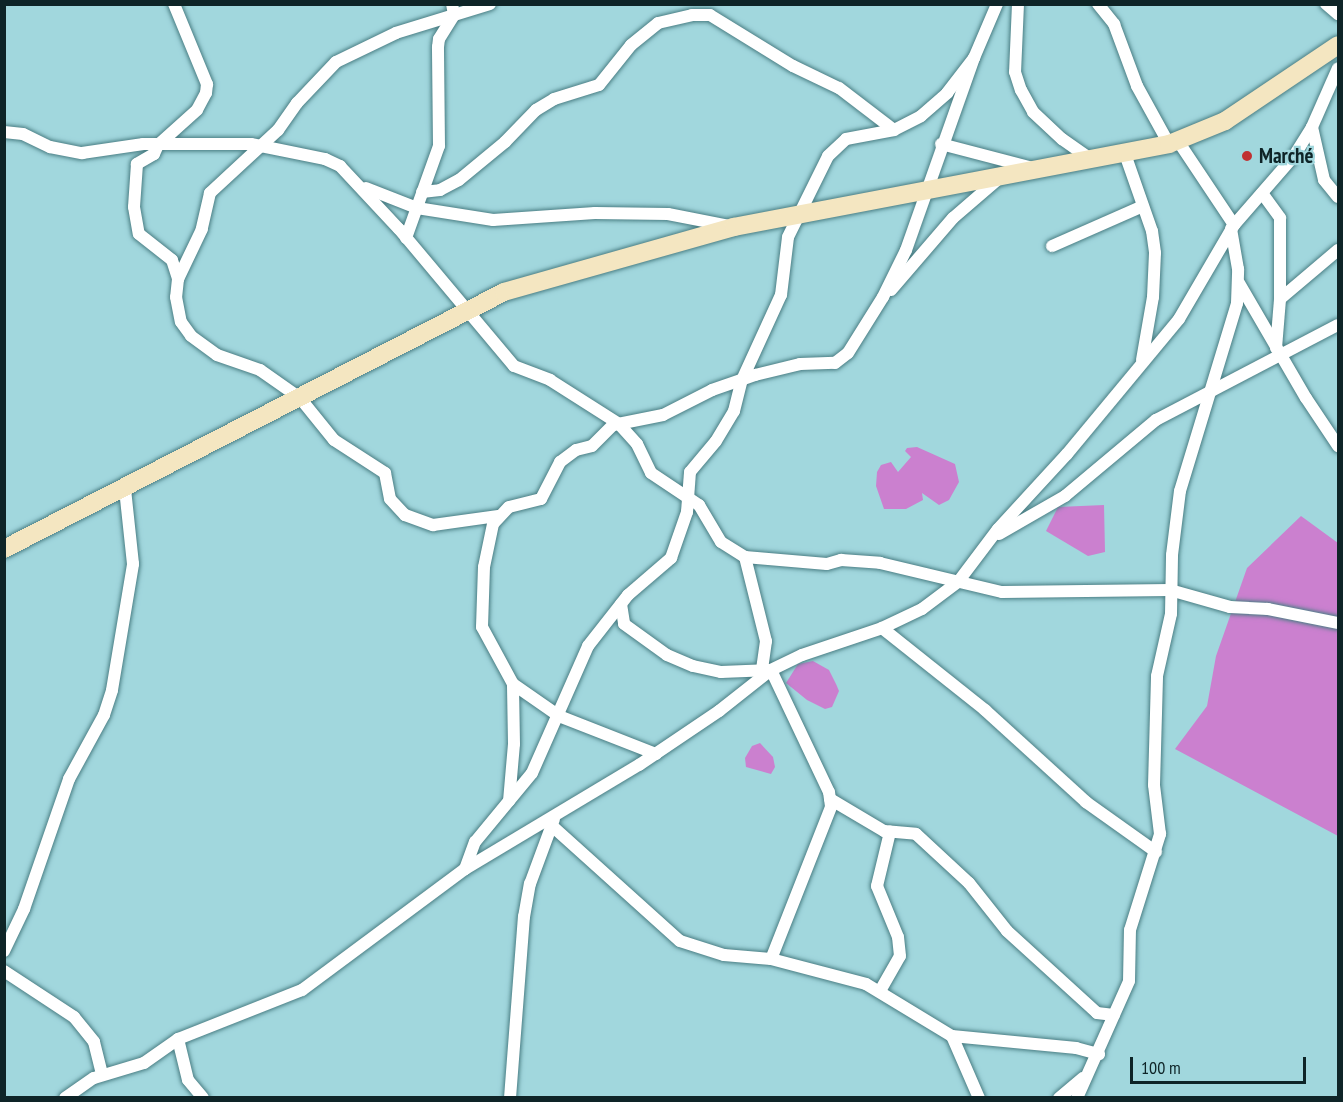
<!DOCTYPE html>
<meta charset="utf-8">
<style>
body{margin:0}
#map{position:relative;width:1343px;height:1102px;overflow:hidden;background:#a1d7dd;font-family:"PT Sans Narrow",sans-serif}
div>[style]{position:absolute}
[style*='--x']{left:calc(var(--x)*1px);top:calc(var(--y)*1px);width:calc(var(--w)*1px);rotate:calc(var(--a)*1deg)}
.green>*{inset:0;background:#cb80cf}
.roads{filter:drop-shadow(0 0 2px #4a7e84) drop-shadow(0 0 2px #4a7e84)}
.street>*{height:12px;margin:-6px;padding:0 6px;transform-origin:6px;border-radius:6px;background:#fff}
.secondary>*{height:18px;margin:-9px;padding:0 9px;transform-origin:9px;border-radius:9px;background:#f4e6c1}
.dots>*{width:16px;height:16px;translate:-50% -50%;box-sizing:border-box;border:3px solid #a1d7dd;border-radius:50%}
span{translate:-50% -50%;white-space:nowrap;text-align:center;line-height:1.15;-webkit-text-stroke:4.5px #a1d7dd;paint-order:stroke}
.poi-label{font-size:21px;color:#0e2427;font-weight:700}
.left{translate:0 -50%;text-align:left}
.frame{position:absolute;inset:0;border:6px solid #0e2427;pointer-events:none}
.scale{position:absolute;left:1130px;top:1057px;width:176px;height:27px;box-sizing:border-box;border:3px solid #0e2427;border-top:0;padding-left:8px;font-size:18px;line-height:21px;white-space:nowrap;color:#0e2427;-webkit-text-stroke:4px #a1d7dd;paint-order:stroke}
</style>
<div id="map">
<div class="green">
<i style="clip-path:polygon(917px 447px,955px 464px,959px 482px,949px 500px,939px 505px,922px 493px,923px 500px,906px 509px,884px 509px,876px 486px,877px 472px,881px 465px,891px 462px,898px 472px,911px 457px,905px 451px,907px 448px)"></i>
<i style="clip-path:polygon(1104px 505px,1105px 552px,1088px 556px,1046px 531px,1058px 507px)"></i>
<i style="clip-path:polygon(1301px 516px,1338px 543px,1338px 836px,1175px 749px,1207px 706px,1216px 656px,1247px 568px)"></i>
<i style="clip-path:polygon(813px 661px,829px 670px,836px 684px,839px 691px,832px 707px,825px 709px,807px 700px,786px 683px,798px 664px)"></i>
<i style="clip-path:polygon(760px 743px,773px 757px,775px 767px,771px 774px,746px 767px,745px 758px,752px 746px)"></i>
</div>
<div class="roads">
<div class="street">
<i style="--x:174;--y:4;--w:87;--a:67.6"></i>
<i style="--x:207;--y:84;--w:9;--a:96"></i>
<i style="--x:206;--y:93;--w:19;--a:118"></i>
<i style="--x:197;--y:110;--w:52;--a:138.1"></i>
<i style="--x:158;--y:145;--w:10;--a:114"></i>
<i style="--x:154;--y:154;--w:20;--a:150"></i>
<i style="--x:137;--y:164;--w:43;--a:94"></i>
<i style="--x:134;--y:207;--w:27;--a:80"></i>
<i style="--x:139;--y:234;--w:42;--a:38.2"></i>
<i style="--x:172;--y:260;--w:20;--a:72"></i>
<i style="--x:490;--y:4;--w:98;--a:162.9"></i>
<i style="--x:396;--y:33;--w:67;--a:154.2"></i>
<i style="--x:336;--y:62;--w:57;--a:133.6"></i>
<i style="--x:297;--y:103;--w:33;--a:125"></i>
<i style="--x:278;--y:130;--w:93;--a:137.2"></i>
<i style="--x:210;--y:193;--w:37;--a:103"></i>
<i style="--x:202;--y:229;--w:55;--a:115.6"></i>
<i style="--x:178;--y:279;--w:18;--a:96"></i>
<i style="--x:176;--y:297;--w:25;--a:79"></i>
<i style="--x:181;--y:322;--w:17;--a:54"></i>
<i style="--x:191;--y:336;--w:32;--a:36"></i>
<i style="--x:217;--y:355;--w:46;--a:19.2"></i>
<i style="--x:260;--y:370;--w:49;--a:35"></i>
<i style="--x:300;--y:398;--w:54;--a:51"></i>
<i style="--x:334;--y:440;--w:61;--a:32.9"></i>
<i style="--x:385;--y:473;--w:26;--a:79"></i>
<i style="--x:390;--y:499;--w:22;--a:47"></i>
<i style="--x:405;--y:515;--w:30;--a:20"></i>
<i style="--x:433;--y:525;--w:66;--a:-7.9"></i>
<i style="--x:1018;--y:4;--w:68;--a:92.5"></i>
<i style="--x:1015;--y:72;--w:19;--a:72"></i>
<i style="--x:1021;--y:90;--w:25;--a:61"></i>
<i style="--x:1033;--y:112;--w:40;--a:43"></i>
<i style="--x:1062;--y:139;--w:37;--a:35"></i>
<i style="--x:1098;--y:4;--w:26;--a:51"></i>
<i style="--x:1114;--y:24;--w:66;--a:69.6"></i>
<i style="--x:1137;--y:86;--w:66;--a:61.1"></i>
<i style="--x:1326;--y:4;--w:16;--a:40"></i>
<i style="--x:1312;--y:127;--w:54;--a:77.2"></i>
<i style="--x:1324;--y:180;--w:22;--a:51"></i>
<i style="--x:4;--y:132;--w:19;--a:6"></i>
<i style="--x:23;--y:134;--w:30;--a:26"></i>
<i style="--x:50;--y:147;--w:33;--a:11"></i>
<i style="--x:82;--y:153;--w:62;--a:-8.4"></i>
<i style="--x:143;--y:144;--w:108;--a:0"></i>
<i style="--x:251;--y:144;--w:76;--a:11.5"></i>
<i style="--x:325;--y:159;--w:17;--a:25"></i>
<i style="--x:340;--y:166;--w:86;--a:46.9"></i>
<i style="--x:399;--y:229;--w:179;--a:50"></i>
<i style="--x:514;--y:366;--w:39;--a:21"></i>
<i style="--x:550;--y:380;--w:82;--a:32.5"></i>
<i style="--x:619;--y:424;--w:27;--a:48"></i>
<i style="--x:637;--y:444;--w:32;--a:64"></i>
<i style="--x:651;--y:473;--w:58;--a:33.7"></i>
<i style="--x:699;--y:505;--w:43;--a:59.3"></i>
<i style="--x:721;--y:542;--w:28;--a:32"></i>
<i style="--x:745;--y:557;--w:82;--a:4.9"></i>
<i style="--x:827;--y:564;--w:15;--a:-16"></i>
<i style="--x:841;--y:560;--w:39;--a:4"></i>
<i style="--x:880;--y:563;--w:125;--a:13.4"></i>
<i style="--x:1002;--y:592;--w:168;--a:-0.7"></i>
<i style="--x:1170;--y:590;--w:62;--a:15.8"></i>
<i style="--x:1230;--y:607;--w:38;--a:3"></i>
<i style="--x:1268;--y:609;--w:71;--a:11.3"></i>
<i style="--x:1178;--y:141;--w:101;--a:56.3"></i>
<i style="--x:941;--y:144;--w:95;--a:14.6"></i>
<i style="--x:1125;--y:154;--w:82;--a:70.7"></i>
<i style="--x:1152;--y:231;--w:22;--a:82"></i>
<i style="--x:1155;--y:253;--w:44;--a:92.6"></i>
<i style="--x:1153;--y:297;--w:64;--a:99.9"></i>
<i style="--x:366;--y:188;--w:55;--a:21.4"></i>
<i style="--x:417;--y:208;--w:77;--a:9"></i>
<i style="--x:493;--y:220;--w:102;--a:-3.9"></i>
<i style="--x:595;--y:213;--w:73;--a:0.8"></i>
<i style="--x:668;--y:214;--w:62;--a:11.1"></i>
<i style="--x:422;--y:192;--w:18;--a:-6"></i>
<i style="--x:440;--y:190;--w:21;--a:-28"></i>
<i style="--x:459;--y:180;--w:60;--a:-39.6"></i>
<i style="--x:505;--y:142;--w:45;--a:-45.9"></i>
<i style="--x:536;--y:110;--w:21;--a:-31"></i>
<i style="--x:554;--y:99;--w:47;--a:-17.3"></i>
<i style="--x:599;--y:85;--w:51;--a:-51.3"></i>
<i style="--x:631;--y:45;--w:35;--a:-39"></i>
<i style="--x:658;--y:23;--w:35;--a:-13"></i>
<i style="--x:692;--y:15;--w:18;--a:0"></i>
<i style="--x:710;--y:15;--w:97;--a:31.6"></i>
<i style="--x:793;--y:66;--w:51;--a:25.6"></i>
<i style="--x:839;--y:88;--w:69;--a:37.4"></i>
<i style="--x:1262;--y:193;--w:31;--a:54"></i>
<i style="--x:1280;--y:218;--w:81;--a:90"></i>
<i style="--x:406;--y:238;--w:98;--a:-70.3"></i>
<i style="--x:439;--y:146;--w:99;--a:-90.6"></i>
<i style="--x:438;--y:47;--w:8;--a:-83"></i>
<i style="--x:439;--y:39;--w:28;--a:-58"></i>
<i style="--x:454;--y:15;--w:11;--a:-100"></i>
<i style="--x:1052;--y:246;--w:99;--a:-23.7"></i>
<i style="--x:1239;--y:283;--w:133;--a:59.8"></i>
<i style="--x:1306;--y:398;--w:58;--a:56.3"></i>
<i style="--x:891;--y:290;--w:95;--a:-49.3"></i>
<i style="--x:953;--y:218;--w:58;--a:-40.8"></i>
<i style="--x:1276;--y:348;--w:49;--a:-85.3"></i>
<i style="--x:1280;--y:299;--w:76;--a:-40.2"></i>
<i style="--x:999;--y:534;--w:76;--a:-29.9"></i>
<i style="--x:1065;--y:496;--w:119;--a:-39.9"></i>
<i style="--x:1156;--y:420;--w:205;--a:-27.6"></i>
<i style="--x:745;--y:557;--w:87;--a:76"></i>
<i style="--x:766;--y:641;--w:30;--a:98"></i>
<i style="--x:621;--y:604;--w:20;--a:81"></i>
<i style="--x:624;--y:624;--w:53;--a:35.8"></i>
<i style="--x:667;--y:655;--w:28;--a:23"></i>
<i style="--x:693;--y:666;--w:29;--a:12"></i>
<i style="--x:721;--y:672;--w:50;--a:-2.3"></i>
<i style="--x:771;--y:670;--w:135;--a:64.6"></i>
<i style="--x:829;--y:792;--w:15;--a:82"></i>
<i style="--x:831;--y:807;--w:163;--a:111.5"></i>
<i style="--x:882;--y:628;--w:132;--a:38.5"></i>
<i style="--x:985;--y:710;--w:137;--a:42.3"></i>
<i style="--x:1086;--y:802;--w:86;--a:35.5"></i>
<i style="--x:656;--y:754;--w:104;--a:-158.6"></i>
<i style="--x:559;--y:716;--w:56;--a:-145.2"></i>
<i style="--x:513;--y:684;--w:65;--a:-118.5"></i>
<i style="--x:482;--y:627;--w:60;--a:-88.1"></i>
<i style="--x:484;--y:567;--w:44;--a:-78.2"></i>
<i style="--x:493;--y:524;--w:23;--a:-47"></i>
<i style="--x:509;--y:507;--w:33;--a:-14"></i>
<i style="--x:541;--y:499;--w:42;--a:-62.8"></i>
<i style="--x:560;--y:462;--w:20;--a:-37"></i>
<i style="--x:576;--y:450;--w:16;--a:-14"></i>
<i style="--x:592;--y:446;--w:30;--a:-45"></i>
<i style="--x:613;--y:425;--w:51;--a:-11.3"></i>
<i style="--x:663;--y:415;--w:55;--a:-27"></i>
<i style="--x:712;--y:390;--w:46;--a:-19.2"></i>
<i style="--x:755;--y:375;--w:46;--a:-13.7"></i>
<i style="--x:800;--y:364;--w:35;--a:-2"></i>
<i style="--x:835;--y:363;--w:16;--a:-38"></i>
<i style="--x:848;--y:353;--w:66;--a:-58"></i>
<i style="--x:883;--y:297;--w:52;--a:-63.9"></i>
<i style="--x:906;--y:250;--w:204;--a:-70.5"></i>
<i style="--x:830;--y:799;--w:63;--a:30.7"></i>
<i style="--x:884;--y:831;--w:32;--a:5"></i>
<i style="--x:916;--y:834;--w:72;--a:42.8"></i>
<i style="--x:969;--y:883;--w:61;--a:51.6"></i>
<i style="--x:1007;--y:931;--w:122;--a:42.3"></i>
<i style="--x:1097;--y:1013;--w:17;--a:7"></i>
<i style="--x:509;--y:801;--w:57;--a:-85"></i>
<i style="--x:514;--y:744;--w:60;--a:-91"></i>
<i style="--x:551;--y:825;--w:173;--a:42"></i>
<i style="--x:680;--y:941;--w:46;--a:17.7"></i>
<i style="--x:724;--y:955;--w:47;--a:4.9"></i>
<i style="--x:771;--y:959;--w:98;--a:14.7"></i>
<i style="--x:866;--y:984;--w:100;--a:31.2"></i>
<i style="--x:952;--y:1036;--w:125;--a:5.5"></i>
<i style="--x:1076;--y:1048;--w:24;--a:15"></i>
<i style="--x:465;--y:869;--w:29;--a:-70"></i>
<i style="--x:475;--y:842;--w:89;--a:-50.4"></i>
<i style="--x:532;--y:773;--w:139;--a:-66.2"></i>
<i style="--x:588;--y:646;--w:65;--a:-51.9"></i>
<i style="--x:628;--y:595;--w:57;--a:-40.7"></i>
<i style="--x:671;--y:558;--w:49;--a:-70.8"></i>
<i style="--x:687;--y:512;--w:40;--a:-85.7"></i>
<i style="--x:690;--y:472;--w:40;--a:-50"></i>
<i style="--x:716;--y:441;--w:35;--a:-59"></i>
<i style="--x:734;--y:411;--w:32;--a:-76"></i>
<i style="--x:742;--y:380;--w:94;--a:-65.4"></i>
<i style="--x:781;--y:295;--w:58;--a:-83.1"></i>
<i style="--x:788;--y:237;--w:90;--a:-63.7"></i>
<i style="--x:828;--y:156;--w:25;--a:-43"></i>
<i style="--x:846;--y:139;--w:49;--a:-10.6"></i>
<i style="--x:894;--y:130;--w:30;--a:-27"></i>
<i style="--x:921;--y:116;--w:35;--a:-41"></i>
<i style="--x:947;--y:93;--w:44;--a:-52.4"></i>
<i style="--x:974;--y:58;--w:59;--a:-66.9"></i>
<i style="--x:4;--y:951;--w:47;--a:-64.5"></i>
<i style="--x:24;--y:909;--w:138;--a:-70.9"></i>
<i style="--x:69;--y:779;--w:73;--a:-61.3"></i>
<i style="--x:104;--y:715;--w:26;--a:-72"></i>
<i style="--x:112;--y:690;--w:128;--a:-80.5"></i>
<i style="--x:133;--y:564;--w:75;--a:-96.1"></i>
<i style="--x:4;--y:971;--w:84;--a:33.3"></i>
<i style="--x:74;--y:1017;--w:32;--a:51"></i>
<i style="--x:94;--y:1042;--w:34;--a:76"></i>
<i style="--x:880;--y:991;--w:40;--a:-60.3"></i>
<i style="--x:900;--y:956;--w:19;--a:-96"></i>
<i style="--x:898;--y:937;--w:55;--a:-112.4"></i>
<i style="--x:877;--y:886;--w:56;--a:-76.5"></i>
<i style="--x:952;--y:1036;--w:68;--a:66.5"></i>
<i style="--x:178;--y:1039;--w:42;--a:76.3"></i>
<i style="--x:188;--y:1080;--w:23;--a:50"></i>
<i style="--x:65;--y:1098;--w:35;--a:-35"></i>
<i style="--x:94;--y:1078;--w:52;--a:-16.7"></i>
<i style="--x:144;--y:1063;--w:42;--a:-35.2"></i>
<i style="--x:178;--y:1039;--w:133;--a:-21.6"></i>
<i style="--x:302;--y:990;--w:203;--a:-36.6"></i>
<i style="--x:465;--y:869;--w:203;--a:-30.9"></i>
<i style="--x:639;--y:765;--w:97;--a:-34"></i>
<i style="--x:719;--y:711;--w:66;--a:-38.3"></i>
<i style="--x:771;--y:670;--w:34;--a:-26"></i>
<i style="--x:802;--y:655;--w:84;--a:-18.6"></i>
<i style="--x:882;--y:628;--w:44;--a:-25.4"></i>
<i style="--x:922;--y:609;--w:45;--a:-36.9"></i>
<i style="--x:958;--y:582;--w:66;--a:-53"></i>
<i style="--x:998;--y:529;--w:102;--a:-47.4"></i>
<i style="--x:1067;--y:454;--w:175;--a:-50.3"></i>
<i style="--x:1179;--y:319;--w:109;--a:-59.7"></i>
<i style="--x:1234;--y:225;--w:91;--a:-49"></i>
<i style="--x:1294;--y:156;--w:34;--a:-58"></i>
<i style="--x:1312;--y:127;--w:64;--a:-66.2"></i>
<i style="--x:510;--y:1098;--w:182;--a:-85.6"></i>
<i style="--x:524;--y:917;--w:34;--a:-80"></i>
<i style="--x:530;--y:884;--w:69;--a:-69.7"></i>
<i style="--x:1059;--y:1098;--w:31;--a:-40"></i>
<i style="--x:1077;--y:1098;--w:128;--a:-66"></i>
<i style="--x:1129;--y:981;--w:51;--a:-88.9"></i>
<i style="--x:1130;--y:930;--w:101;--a:-72.6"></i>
<i style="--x:1160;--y:834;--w:49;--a:-97"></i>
<i style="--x:1154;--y:785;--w:109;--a:-88.4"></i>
<i style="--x:1157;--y:676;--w:64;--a:-77.3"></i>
<i style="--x:1171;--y:614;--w:59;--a:-89"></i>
<i style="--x:1172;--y:555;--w:64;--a:-82.9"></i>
<i style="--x:1180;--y:491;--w:196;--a:-73.1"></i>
<i style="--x:1237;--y:303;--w:34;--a:-88"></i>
<i style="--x:1238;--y:269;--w:41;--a:-99.9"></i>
</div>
<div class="secondary">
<i style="--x:4;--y:549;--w:562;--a:-27.2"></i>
<i style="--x:504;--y:292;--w:239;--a:-15.8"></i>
<i style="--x:734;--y:227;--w:443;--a:-10.8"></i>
<i style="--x:1169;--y:144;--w:61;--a:-22.3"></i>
<i style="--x:1225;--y:121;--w:136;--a:-33.9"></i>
</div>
</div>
<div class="dots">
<i style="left:1247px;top:156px;background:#c03132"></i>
</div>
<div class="poi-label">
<span class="left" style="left:1259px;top:156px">Marché</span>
</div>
<div class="frame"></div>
<div class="scale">100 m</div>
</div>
